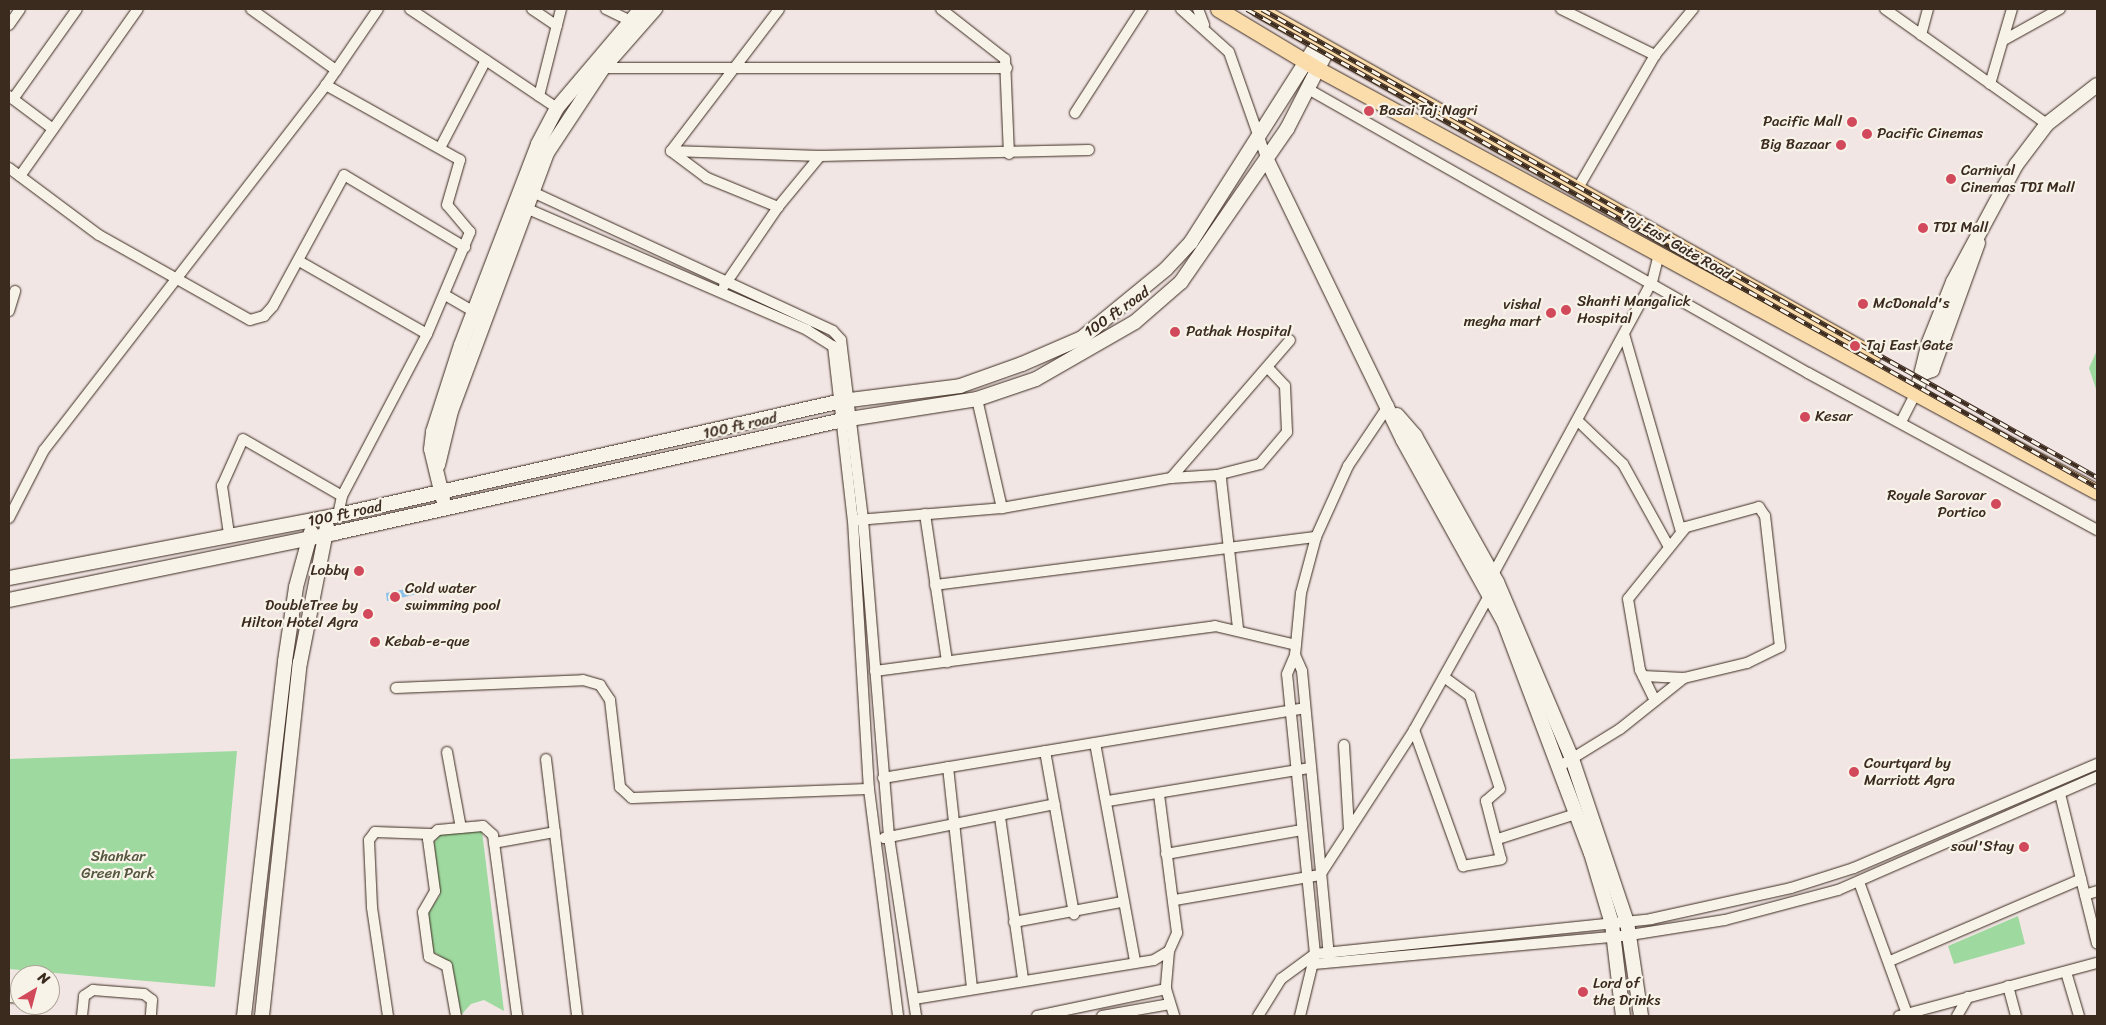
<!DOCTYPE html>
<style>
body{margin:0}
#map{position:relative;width:2106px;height:1025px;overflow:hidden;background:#f2e6e5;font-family:Sriracha,sans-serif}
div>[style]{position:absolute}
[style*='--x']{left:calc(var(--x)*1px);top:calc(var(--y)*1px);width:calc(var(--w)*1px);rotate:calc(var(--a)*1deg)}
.green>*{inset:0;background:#9edaa0}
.water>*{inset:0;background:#8bc1e9}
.roads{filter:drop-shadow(0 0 1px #3b2a1e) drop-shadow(0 0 1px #3b2a1e)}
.street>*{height:10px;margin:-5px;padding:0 5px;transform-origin:5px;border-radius:5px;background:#f7f3e8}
.secondary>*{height:14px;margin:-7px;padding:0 7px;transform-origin:7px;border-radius:7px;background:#f7f3e8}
.primary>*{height:15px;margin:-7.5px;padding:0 7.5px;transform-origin:7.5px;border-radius:7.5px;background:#fbdcab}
.rail>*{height:5px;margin-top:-2.5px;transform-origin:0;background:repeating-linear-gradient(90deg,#f7f3e8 0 9px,#3b2a1e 0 18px);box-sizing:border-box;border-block:1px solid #3b2a1e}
.dots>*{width:14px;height:14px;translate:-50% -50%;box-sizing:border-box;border:2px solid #f7f3e8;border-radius:50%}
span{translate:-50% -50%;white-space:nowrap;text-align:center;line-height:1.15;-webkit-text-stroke:4.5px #f7f3e8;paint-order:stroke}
.poi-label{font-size:15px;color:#3b2a1e}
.left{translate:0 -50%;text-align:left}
.right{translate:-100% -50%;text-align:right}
.street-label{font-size:15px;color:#3b2a1e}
.park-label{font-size:15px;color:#54563e}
.frame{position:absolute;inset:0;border:10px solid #3b2a1e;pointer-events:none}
.north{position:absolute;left:10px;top:965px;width:50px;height:50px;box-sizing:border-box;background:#f7f3e8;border:1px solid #aca397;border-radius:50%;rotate:37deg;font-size:14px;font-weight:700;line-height:20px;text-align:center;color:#3b2a1e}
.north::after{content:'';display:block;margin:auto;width:18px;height:22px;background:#d1495b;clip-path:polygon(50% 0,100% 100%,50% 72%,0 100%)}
</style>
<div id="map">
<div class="green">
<i style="clip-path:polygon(2097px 350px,2097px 392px,2089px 368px)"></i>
<i style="clip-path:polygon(237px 751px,215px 987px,9px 969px,9px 759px)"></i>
<i style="clip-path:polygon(482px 831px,504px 1011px,484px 1000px,471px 1004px,461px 1015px,452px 964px,432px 951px,428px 913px,440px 895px,434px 843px,440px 834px)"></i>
<i style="clip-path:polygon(2018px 916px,2025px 944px,1954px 964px,1948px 946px)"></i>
</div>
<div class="water">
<i style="clip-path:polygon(421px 586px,422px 593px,387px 601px,386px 593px)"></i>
</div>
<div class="roads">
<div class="street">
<i style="--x:251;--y:9;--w:105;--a:35.7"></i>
<i style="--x:410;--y:9;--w:177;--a:34"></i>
<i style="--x:532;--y:9;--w:30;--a:34"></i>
<i style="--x:606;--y:9;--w:28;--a:26"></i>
<i style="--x:941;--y:9;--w:81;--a:38"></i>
<i style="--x:1005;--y:59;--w:95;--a:87.6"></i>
<i style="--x:1181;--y:9;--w:64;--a:41.9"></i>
<i style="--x:1229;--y:52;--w:114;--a:70.6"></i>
<i style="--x:1198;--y:9;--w:17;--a:69"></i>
<i style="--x:1561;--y:9;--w:105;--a:26.1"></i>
<i style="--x:1885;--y:9;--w:199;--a:35.4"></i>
<i style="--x:9;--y:25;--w:19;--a:-55"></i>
<i style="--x:1921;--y:35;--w:27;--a:-75"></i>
<i style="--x:2004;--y:40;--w:64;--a:-29"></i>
<i style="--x:603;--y:68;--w:404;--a:0"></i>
<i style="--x:1990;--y:84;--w:78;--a:-73.7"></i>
<i style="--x:1308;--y:89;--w:575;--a:29.6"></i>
<i style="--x:1808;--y:373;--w:329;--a:28.5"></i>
<i style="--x:9;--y:96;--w:55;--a:36.9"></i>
<i style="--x:539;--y:96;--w:90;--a:-75.8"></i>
<i style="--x:13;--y:99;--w:110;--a:-54.6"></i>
<i style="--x:1075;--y:113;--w:124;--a:-57.2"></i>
<i style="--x:440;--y:148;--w:99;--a:-62.4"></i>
<i style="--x:671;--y:151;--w:149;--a:1.9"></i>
<i style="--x:820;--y:156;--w:269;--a:-1.3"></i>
<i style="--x:671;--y:151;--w:178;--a:-52.7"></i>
<i style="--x:671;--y:151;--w:45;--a:36.9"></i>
<i style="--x:707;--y:178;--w:77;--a:22.2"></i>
<i style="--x:9;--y:168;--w:112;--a:36.7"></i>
<i style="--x:99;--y:235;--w:173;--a:29.4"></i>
<i style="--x:250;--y:320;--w:15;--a:-16"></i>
<i style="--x:264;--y:316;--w:13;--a:-48"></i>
<i style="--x:273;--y:306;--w:149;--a:-61.5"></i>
<i style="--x:344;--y:175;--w:141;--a:30.8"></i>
<i style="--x:20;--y:176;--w:204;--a:-54.8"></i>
<i style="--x:1578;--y:188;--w:154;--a:-59.9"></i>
<i style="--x:1655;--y:55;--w:60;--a:-50.4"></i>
<i style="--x:526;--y:189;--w:338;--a:24.8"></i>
<i style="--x:833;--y:331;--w:12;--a:48"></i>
<i style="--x:841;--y:340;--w:181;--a:83"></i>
<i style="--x:863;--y:520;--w:318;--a:85.3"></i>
<i style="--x:889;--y:837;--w:181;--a:81.4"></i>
<i style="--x:521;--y:206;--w:312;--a:23.4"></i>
<i style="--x:807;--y:330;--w:31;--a:32"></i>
<i style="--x:833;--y:346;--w:176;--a:83.5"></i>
<i style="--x:853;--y:521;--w:268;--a:86.6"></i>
<i style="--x:869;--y:789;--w:229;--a:82.7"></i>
<i style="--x:299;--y:261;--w:147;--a:29.7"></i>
<i style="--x:427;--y:334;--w:111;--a:-67.1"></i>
<i style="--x:470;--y:232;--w:35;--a:-130"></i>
<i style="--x:447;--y:205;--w:47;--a:-73.9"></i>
<i style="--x:460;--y:160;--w:154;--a:-150.8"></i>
<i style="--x:724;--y:286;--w:96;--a:-55.6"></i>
<i style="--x:778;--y:207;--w:66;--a:-50.5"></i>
<i style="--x:445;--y:295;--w:32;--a:30"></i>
<i style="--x:9;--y:311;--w:21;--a:-73"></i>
<i style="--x:1624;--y:334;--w:206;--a:73.9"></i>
<i style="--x:977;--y:399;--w:112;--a:77.1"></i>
<i style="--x:1578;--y:421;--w:62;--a:43.7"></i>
<i style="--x:1623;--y:464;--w:95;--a:61"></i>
<i style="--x:1901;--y:422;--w:35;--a:-63"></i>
<i style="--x:1217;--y:475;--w:44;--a:-14.3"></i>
<i style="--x:1260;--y:464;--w:42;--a:-49.8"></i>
<i style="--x:1287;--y:432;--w:46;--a:-92.5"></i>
<i style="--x:1285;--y:386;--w:25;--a:-133"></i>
<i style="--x:1171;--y:478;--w:182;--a:-49.2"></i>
<i style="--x:925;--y:514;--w:150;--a:81.5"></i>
<i style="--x:338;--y:515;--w:19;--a:-78"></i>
<i style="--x:342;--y:496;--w:183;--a:-62.3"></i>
<i style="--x:9;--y:518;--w:76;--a:-62.8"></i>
<i style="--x:44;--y:450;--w:461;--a:-52.3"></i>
<i style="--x:326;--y:85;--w:92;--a:-55.6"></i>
<i style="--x:857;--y:520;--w:145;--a:-4.7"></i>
<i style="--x:1002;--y:508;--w:172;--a:-10.1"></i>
<i style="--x:1171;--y:478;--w:46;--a:-3.7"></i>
<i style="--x:1217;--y:475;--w:6;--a:45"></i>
<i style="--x:1221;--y:479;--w:150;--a:83.5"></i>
<i style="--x:229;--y:534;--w:49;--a:-98.3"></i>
<i style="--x:222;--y:486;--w:51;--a:-65.9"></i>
<i style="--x:243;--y:439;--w:114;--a:29.9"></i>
<i style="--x:1491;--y:578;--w:337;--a:-61.5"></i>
<i style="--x:1652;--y:282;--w:30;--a:-76"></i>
<i style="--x:935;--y:585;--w:384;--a:-7.2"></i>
<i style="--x:1295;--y:655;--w:17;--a:66"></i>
<i style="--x:1302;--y:671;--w:289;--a:84.6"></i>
<i style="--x:875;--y:671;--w:343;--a:-7.5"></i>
<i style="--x:1215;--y:626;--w:83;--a:13.2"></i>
<i style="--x:1643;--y:676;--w:41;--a:2.8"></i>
<i style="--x:396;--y:688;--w:187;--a:-2.4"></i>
<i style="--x:583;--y:680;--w:18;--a:16"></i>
<i style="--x:600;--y:685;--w:18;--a:56"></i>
<i style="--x:610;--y:700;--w:88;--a:83.4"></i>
<i style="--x:620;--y:787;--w:16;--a:43"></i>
<i style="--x:632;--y:798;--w:237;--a:-2.2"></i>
<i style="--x:1414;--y:730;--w:145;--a:70.2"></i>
<i style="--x:1463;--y:866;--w:39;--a:-10"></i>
<i style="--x:1501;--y:859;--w:60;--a:-104.5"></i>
<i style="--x:1486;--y:801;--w:18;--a:-41"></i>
<i style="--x:1500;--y:789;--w:98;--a:-107.9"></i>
<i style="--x:1470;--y:696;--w:31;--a:-144"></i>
<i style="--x:1095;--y:743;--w:223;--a:79.6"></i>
<i style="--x:1344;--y:745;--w:84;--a:86.6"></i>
<i style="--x:1045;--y:751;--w:166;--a:79.9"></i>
<i style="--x:447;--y:752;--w:77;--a:79.6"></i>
<i style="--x:546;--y:759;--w:259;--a:83.1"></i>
<i style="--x:1560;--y:766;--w:70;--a:-31.7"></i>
<i style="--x:1620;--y:729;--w:82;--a:-38.6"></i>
<i style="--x:1684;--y:678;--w:65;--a:-13.4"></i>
<i style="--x:1747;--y:663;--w:37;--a:-26"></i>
<i style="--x:1780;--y:647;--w:132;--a:-96.5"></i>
<i style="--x:1765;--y:516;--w:11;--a:-124"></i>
<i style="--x:1759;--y:507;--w:76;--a:164.7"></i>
<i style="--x:1686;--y:527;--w:92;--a:128.9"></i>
<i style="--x:1628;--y:599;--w:72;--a:80.4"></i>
<i style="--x:1640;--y:670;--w:34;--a:64"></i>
<i style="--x:948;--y:767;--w:223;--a:83.8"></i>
<i style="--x:883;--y:778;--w:427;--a:-9.4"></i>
<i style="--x:2060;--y:794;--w:154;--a:76.1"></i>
<i style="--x:1108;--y:801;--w:205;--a:-9.3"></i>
<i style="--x:1000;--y:817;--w:164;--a:81.9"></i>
<i style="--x:884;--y:838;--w:174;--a:-11.2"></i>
<i style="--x:1498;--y:839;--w:75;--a:-17.9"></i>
<i style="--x:494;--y:843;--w:62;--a:-10.2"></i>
<i style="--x:1166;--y:854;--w:138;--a:-10"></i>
<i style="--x:1859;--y:882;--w:140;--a:70"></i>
<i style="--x:2085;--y:895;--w:13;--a:-18"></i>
<i style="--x:1175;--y:900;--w:147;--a:-9.8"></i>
<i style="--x:1320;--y:875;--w:173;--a:-57"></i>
<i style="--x:1414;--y:730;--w:158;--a:-60.8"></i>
<i style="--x:1014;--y:922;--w:110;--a:-10.5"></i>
<i style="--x:1169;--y:951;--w:38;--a:95"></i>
<i style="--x:1166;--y:989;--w:28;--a:73"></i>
<i style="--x:1890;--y:961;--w:208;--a:-23.2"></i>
<i style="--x:1314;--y:964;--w:317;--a:-5.2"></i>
<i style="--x:1630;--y:935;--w:96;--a:-9"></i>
<i style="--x:1725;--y:920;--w:117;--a:-14.9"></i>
<i style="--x:1838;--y:890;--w:283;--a:-23.6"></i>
<i style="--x:2066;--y:972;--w:46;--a:73.5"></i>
<i style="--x:2008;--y:986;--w:31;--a:75"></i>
<i style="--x:9;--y:997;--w:11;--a:5"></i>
<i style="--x:914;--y:999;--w:243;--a:-9.2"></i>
<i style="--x:1154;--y:960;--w:17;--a:-31"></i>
<i style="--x:1169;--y:951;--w:20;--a:-66"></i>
<i style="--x:1177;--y:933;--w:140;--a:-97.4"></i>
<i style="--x:82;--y:1016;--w:20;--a:-84"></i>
<i style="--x:84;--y:996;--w:11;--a:-34"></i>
<i style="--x:93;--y:990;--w:51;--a:4.5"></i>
<i style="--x:144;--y:994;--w:10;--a:37"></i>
<i style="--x:152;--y:1000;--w:16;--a:94"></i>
<i style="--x:388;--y:1016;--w:110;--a:-98.4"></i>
<i style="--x:372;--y:907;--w:67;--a:-92.6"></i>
<i style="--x:369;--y:840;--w:10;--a:-53"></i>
<i style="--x:375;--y:832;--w:56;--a:2"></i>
<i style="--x:456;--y:1016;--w:51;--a:-100.2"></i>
<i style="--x:447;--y:966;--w:20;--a:-153"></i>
<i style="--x:429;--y:957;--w:45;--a:-97.6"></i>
<i style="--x:423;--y:912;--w:24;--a:-60"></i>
<i style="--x:435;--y:891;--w:52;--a:-97.7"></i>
<i style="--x:428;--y:839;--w:13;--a:-42"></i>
<i style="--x:438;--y:830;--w:45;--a:-5.1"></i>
<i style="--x:483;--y:826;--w:13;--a:42"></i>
<i style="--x:493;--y:835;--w:183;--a:82.4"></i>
<i style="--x:1037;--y:1016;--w:132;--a:-11.8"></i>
<i style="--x:1102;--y:1016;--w:69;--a:-10"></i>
<i style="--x:1258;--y:1016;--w:44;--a:-58.1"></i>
<i style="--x:1281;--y:979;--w:42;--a:-36.3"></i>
<i style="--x:1315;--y:954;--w:338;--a:-5.9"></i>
<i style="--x:1651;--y:919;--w:143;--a:-12.5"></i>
<i style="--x:1791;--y:888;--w:66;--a:-17.6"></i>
<i style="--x:1854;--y:868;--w:264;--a:-23.2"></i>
<i style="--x:1300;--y:1016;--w:64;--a:-76.4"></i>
<i style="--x:1315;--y:954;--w:281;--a:-95.7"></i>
<i style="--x:1287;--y:674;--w:21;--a:-67"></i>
<i style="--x:1295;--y:655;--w:62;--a:-84.5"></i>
<i style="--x:1301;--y:593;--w:58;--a:-75"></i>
<i style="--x:1316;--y:537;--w:78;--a:-65.7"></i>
<i style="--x:1348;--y:466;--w:73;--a:-56.1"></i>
<i style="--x:1899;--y:1016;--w:205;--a:-15"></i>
<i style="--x:1957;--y:1016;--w:22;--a:-60"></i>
</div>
<div class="secondary">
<i style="--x:1267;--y:160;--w:311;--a:64.1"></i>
<i style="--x:1403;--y:440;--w:208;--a:61"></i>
<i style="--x:1504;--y:622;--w:247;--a:69.4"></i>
<i style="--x:1591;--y:853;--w:74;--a:73.5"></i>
<i style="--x:1612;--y:924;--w:93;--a:83.2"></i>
<i style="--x:1924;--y:373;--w:9;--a:-21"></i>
<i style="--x:1932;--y:370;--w:135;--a:-70.1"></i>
<i style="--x:1917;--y:391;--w:50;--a:-76.2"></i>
<i style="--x:1929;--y:342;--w:65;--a:-68.2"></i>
<i style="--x:1953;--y:282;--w:133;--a:-61.7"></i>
<i style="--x:2016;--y:165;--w:51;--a:-52.9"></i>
<i style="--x:2047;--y:124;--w:63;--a:-38"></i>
<i style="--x:1397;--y:415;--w:28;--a:49"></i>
<i style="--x:1415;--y:436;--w:167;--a:60.7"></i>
<i style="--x:1497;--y:582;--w:192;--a:67"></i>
<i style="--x:1572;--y:759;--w:172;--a:71.4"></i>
<i style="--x:1627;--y:922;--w:95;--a:81.5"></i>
<i style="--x:438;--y:465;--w:56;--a:-76.5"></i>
<i style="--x:451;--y:411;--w:275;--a:-69.6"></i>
<i style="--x:547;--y:153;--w:102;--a:-56.6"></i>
<i style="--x:603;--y:68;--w:79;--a:-48.6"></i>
<i style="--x:443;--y:499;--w:51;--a:-103.5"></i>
<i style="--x:431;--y:449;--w:17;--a:-83"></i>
<i style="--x:433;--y:432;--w:91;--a:-72.2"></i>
<i style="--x:461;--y:345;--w:215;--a:-69"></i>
<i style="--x:538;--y:144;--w:41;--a:-62.2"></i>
<i style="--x:557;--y:108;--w:130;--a:-49.7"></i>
<i style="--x:9;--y:578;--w:327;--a:-10.8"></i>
<i style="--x:330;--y:517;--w:525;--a:-12.77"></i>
<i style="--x:842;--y:401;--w:119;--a:-7.2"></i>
<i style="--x:960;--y:386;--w:66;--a:-19.5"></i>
<i style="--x:1022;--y:364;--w:65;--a:-23.4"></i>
<i style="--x:1082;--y:338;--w:109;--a:-39.4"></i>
<i style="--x:1166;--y:269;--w:37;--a:-47"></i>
<i style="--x:1191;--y:242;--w:236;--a:-57.5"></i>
<i style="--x:9;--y:600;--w:333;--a:-11.6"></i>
<i style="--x:335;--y:533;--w:520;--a:-12.54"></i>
<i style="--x:843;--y:420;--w:136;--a:-8.9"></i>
<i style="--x:977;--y:399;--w:62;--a:-18.7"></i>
<i style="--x:1036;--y:379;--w:114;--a:-29.9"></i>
<i style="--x:1135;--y:322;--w:61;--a:-41"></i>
<i style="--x:1181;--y:282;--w:186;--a:-55.3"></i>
<i style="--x:1287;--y:129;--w:90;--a:-62.9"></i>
<i style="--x:244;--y:1016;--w:357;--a:-83.4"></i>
<i style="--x:285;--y:661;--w:75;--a:-81.5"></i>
<i style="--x:296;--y:587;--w:57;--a:-74.7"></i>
<i style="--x:262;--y:1016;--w:355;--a:-83.9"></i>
<i style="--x:300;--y:663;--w:139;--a:-78.8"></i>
</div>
<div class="primary">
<i style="--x:1218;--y:9;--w:117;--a:31"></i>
<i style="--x:1318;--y:69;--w:886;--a:28.5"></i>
<i style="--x:1258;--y:9;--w:706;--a:29.36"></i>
</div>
</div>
<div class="rail">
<i style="--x:1247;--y:9;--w:975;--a:29.35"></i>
<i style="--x:1262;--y:9;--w:957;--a:29.27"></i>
</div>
<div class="dots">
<i style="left:1369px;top:111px;background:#d1495b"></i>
<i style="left:1852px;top:122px;background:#d1495b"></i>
<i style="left:1867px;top:134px;background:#d1495b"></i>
<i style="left:1841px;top:145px;background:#d1495b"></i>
<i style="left:1951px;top:179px;background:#d1495b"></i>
<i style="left:1923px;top:228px;background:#d1495b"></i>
<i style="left:1863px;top:304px;background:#d1495b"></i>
<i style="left:1566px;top:310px;background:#d1495b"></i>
<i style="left:1551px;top:313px;background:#d1495b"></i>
<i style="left:1175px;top:332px;background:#d1495b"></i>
<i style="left:1855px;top:346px;background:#d1495b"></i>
<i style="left:1805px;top:417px;background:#d1495b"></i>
<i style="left:1996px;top:504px;background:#d1495b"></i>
<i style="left:359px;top:571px;background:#d1495b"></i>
<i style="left:395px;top:597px;background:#d1495b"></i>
<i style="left:368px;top:614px;background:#d1495b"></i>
<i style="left:375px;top:642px;background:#d1495b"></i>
<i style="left:1854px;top:772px;background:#d1495b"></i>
<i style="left:2024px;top:847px;background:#d1495b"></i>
<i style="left:1583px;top:992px;background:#d1495b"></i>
</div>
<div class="poi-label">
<span class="left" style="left:1379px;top:111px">Basai Taj Nagri</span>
<span class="right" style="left:1842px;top:122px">Pacific Mall</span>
<span class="left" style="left:1877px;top:134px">Pacific Cinemas</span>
<span class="right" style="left:1831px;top:145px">Big Bazaar</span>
<span class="left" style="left:1961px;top:179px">Carnival<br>Cinemas TDI Mall</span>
<span class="left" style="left:1933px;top:228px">TDI Mall</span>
<span class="left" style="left:1577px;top:310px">Shanti Mangalick<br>Hospital</span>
<span class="right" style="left:1541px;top:313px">vishal<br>megha mart</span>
<span class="left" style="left:1873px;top:304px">McDonald's</span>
<span class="left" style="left:1186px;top:332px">Pathak Hospital</span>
<span class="left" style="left:1866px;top:346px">Taj East Gate</span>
<span class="left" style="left:1815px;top:417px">Kesar</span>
<span class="right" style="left:1986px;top:504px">Royale Sarovar<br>Portico</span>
<span class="right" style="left:349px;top:571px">Lobby</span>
<span class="left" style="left:405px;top:597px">Cold water<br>swimming pool</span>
<span class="right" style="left:358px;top:614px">DoubleTree by<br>Hilton Hotel Agra</span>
<span class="left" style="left:385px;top:642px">Kebab-e-que</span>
<span class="left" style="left:1864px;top:772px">Courtyard by<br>Marriott Agra</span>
<span class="right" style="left:2014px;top:847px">soul'Stay</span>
<span class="left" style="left:1593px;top:992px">Lord of<br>the Drinks</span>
</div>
<div class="street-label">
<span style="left:1677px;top:245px;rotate:30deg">Taj East Gate Road</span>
<span style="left:1117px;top:312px;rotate:-35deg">100 ft road</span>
<span style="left:740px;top:426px;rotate:-13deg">100 ft road</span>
<span style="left:345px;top:514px;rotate:-12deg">100 ft road</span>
</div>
<div class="park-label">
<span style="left:118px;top:865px">Shankar<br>Green Park</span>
</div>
<div class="frame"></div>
<div class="north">N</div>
</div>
